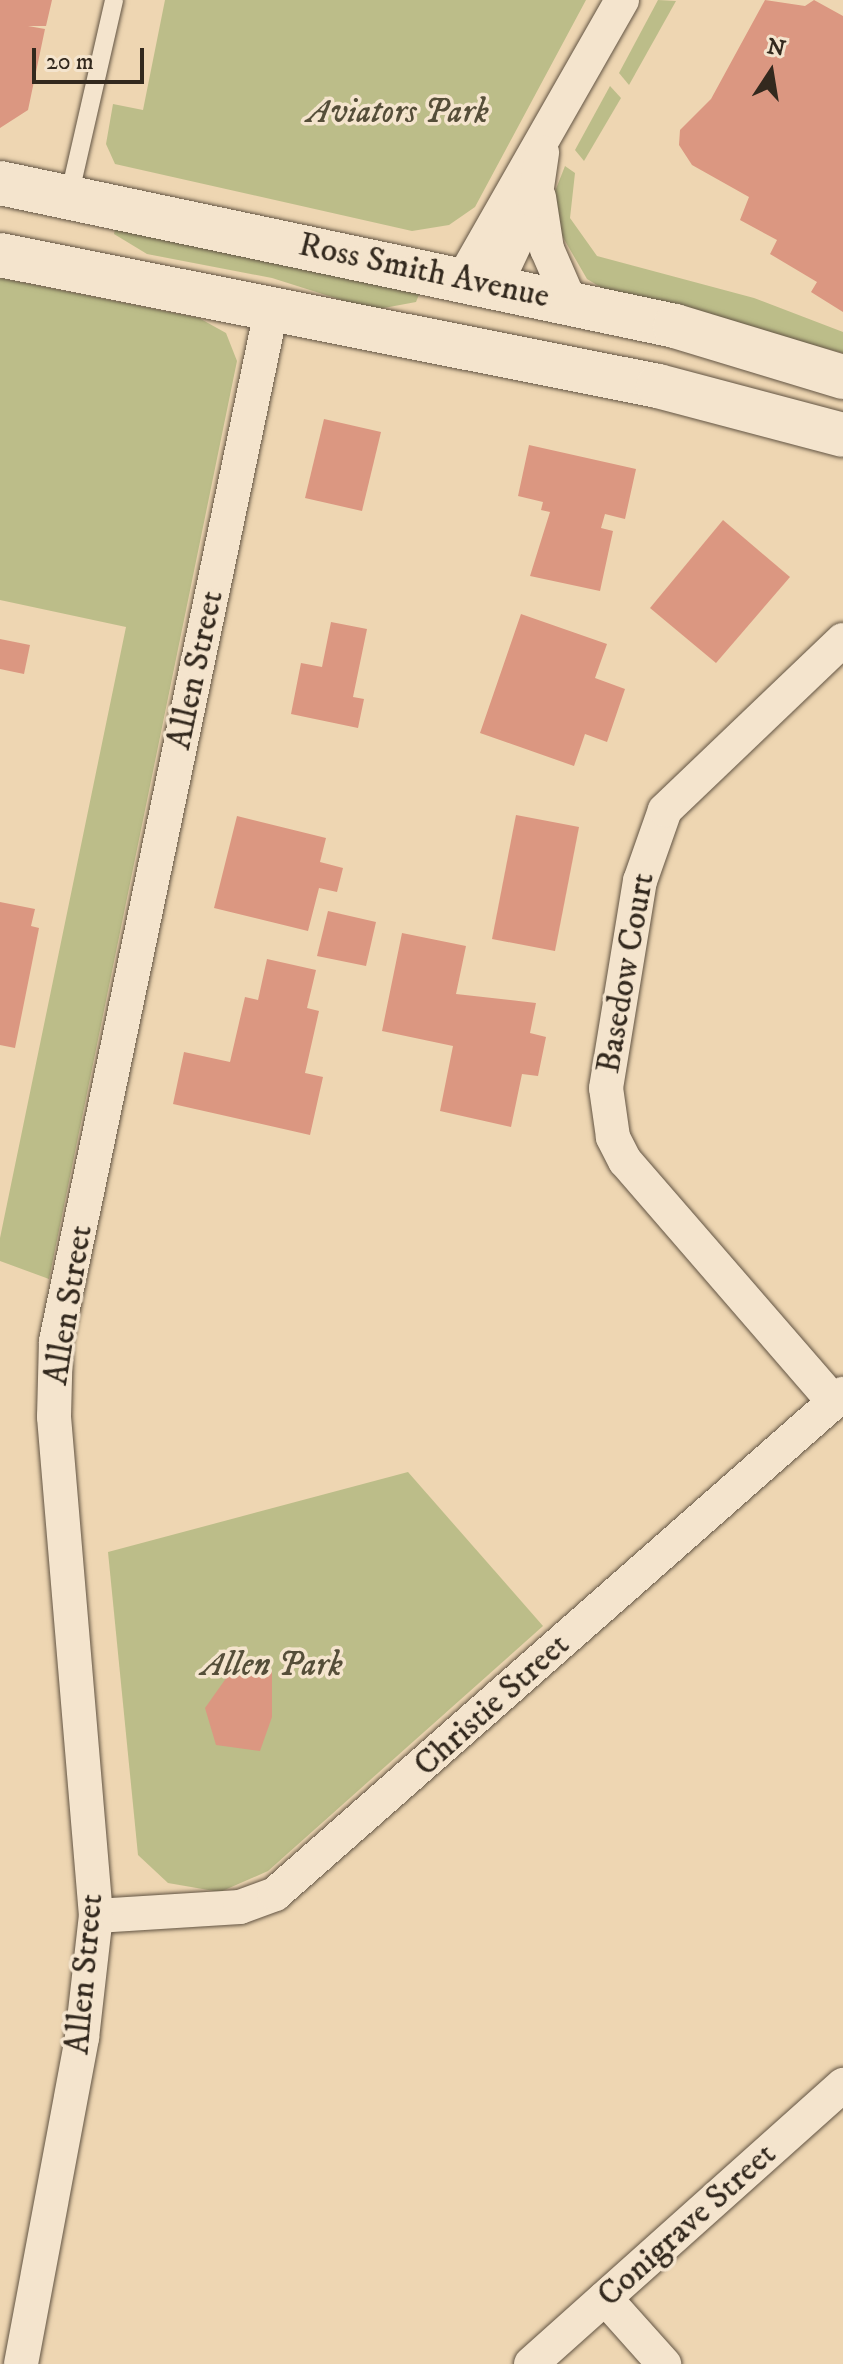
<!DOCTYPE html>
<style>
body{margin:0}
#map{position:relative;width:843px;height:2364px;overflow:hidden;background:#eed6b2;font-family:"IM FELL DW Pica",serif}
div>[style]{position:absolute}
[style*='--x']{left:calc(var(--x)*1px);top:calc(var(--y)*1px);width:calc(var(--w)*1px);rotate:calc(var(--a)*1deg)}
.green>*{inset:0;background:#bcbd89}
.building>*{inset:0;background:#db9781}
.roads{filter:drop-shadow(0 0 2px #625443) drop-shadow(0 0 2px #625443)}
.service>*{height:18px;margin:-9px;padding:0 9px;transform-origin:9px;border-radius:9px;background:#f4e4cd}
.minor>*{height:34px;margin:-17px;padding:0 17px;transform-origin:17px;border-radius:17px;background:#f4e4cd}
.tertiary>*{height:44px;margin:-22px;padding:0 22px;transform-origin:22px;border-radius:22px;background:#f4e4cd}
span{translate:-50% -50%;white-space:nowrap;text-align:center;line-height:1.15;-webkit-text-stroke:7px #f4e4cd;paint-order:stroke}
.park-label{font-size:34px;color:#554e39;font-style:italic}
.street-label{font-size:34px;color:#33291e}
.north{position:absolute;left:731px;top:32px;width:80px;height:80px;-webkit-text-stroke:6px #f4e4cd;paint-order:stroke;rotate:12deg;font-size:22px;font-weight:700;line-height:32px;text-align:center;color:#33291e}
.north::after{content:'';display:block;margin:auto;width:28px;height:36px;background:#33291e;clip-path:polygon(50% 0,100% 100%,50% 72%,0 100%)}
.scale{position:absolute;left:32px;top:48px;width:112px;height:36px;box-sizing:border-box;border:4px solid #33291e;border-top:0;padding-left:10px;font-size:24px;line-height:28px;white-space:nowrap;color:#33291e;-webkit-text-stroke:6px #f4e4cd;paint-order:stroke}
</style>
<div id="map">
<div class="green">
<i style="clip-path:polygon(165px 0,586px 0,475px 207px,449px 225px,412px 231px,115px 164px,106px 144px,113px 104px,143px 110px)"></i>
<i style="clip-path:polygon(658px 0,676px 1px,629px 85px,619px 73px)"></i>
<i style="clip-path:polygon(610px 86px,621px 98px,584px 161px,575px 150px)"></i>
<i style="clip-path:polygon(565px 166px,575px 173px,570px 218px,597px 256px,754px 298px,843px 332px,843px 353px,607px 291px,587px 279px,557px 227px,554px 194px)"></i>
<i style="clip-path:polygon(116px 223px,420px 292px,416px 302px,373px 310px,272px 278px,147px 254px,114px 234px)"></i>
<i style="clip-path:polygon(0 278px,199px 318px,226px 333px,237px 361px,49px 1279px,0 1261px,0 1238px,126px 627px,0 600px)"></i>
<i style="clip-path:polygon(408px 1472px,543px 1626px,268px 1871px,220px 1892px,168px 1883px,138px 1855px,108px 1552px)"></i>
</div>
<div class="building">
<i style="clip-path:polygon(0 0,52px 0,46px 26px,28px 26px,45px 29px,28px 110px,0 128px)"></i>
<i style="clip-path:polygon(765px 0,805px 6px,814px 0,843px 16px,843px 312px,811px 292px,817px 282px,770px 254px,777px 240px,740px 220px,749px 197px,692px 165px,679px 145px,680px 130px,711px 99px)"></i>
<i style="clip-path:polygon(324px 419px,381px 432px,362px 511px,305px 498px)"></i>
<i style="clip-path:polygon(529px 445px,636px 469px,625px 519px,605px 514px,601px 528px,613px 531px,600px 591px,530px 576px,550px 512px,541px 510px,543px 502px,518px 496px)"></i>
<i style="clip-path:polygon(723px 520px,790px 577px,716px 663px,650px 608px)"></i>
<i style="clip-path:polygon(521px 614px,607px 644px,595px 678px,625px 689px,607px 742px,585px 734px,574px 766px,480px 733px)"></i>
<i style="clip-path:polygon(331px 622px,367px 629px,353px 697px,364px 699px,358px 728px,291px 714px,301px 663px,322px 667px)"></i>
<i style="clip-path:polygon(0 639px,30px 645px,24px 674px,0 669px)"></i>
<i style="clip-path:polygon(516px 815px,579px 827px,555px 951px,492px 939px)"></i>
<i style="clip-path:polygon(237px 816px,326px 838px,320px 862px,343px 868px,337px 892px,319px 888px,308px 931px,214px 908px)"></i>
<i style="clip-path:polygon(0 902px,35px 909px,31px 926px,39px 928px,15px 1048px,0 1045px)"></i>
<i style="clip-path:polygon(328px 911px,376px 922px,366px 966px,317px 956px)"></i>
<i style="clip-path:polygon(402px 933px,466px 946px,456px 994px,536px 1003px,530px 1033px,546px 1037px,538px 1076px,522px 1074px,511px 1127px,440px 1111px,453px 1046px,382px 1031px)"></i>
<i style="clip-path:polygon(267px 959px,316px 970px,307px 1008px,319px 1011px,305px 1073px,323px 1077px,310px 1135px,173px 1104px,184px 1052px,230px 1062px,245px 997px,258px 1000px)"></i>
<i style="clip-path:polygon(234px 1667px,272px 1670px,272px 1717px,260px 1751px,216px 1745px,205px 1708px)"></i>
</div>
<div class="roads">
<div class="service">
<i style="--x:69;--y:197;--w:202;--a:-77.1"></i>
</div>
<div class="minor">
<i style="--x:539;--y:197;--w:53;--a:81.3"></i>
<i style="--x:547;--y:249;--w:58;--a:66.5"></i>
<i style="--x:463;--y:279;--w:321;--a:-60.3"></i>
<i style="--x:495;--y:286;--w:94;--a:-64.8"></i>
<i style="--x:535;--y:201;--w:49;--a:-81.7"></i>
<i style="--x:834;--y:1402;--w:319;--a:-130.9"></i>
<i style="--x:625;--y:1161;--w:27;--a:-117"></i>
<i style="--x:613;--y:1137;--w:49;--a:-98.1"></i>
<i style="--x:606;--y:1088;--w:210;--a:-80.7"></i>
<i style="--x:640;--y:881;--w:75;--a:-70.6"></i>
<i style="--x:665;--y:810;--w:246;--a:-43.7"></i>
<i style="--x:96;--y:1916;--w:144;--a:-3.6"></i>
<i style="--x:240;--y:1907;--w:37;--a:-20"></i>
<i style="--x:275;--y:1894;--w:757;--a:-41.36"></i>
<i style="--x:605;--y:2298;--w:89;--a:48.2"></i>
<i style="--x:21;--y:2364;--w:332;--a:-79.4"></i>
<i style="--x:82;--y:2038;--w:123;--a:-83.5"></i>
<i style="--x:96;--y:1916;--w:501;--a:-94.81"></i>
<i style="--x:54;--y:1417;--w:76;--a:-88.5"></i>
<i style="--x:56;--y:1341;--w:1057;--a:-78.21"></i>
<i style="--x:531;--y:2364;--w:419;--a:-41.8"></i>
</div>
<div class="tertiary">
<i style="--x:0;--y:183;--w:690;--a:11.96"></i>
<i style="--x:675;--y:326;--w:176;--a:16.9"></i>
<i style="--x:0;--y:255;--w:671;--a:11.26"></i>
<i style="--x:658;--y:386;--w:191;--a:14.8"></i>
</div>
</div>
<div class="park-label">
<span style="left:398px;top:113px">Aviators Park</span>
<span style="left:272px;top:1666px">Allen Park</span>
</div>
<div class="street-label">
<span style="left:424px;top:271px;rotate:12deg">Ross Smith Avenue</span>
<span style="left:196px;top:670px;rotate:-78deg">Allen Street</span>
<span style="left:626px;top:973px;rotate:-80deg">Basedow Court</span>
<span style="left:69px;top:1305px;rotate:-81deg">Allen Street</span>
<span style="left:492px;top:1705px;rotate:-42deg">Christie Street</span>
<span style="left:85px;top:1974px;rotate:-85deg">Allen Street</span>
<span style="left:687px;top:2225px;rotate:-42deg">Conigrave Street</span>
</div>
<div class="north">N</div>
<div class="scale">20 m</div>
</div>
